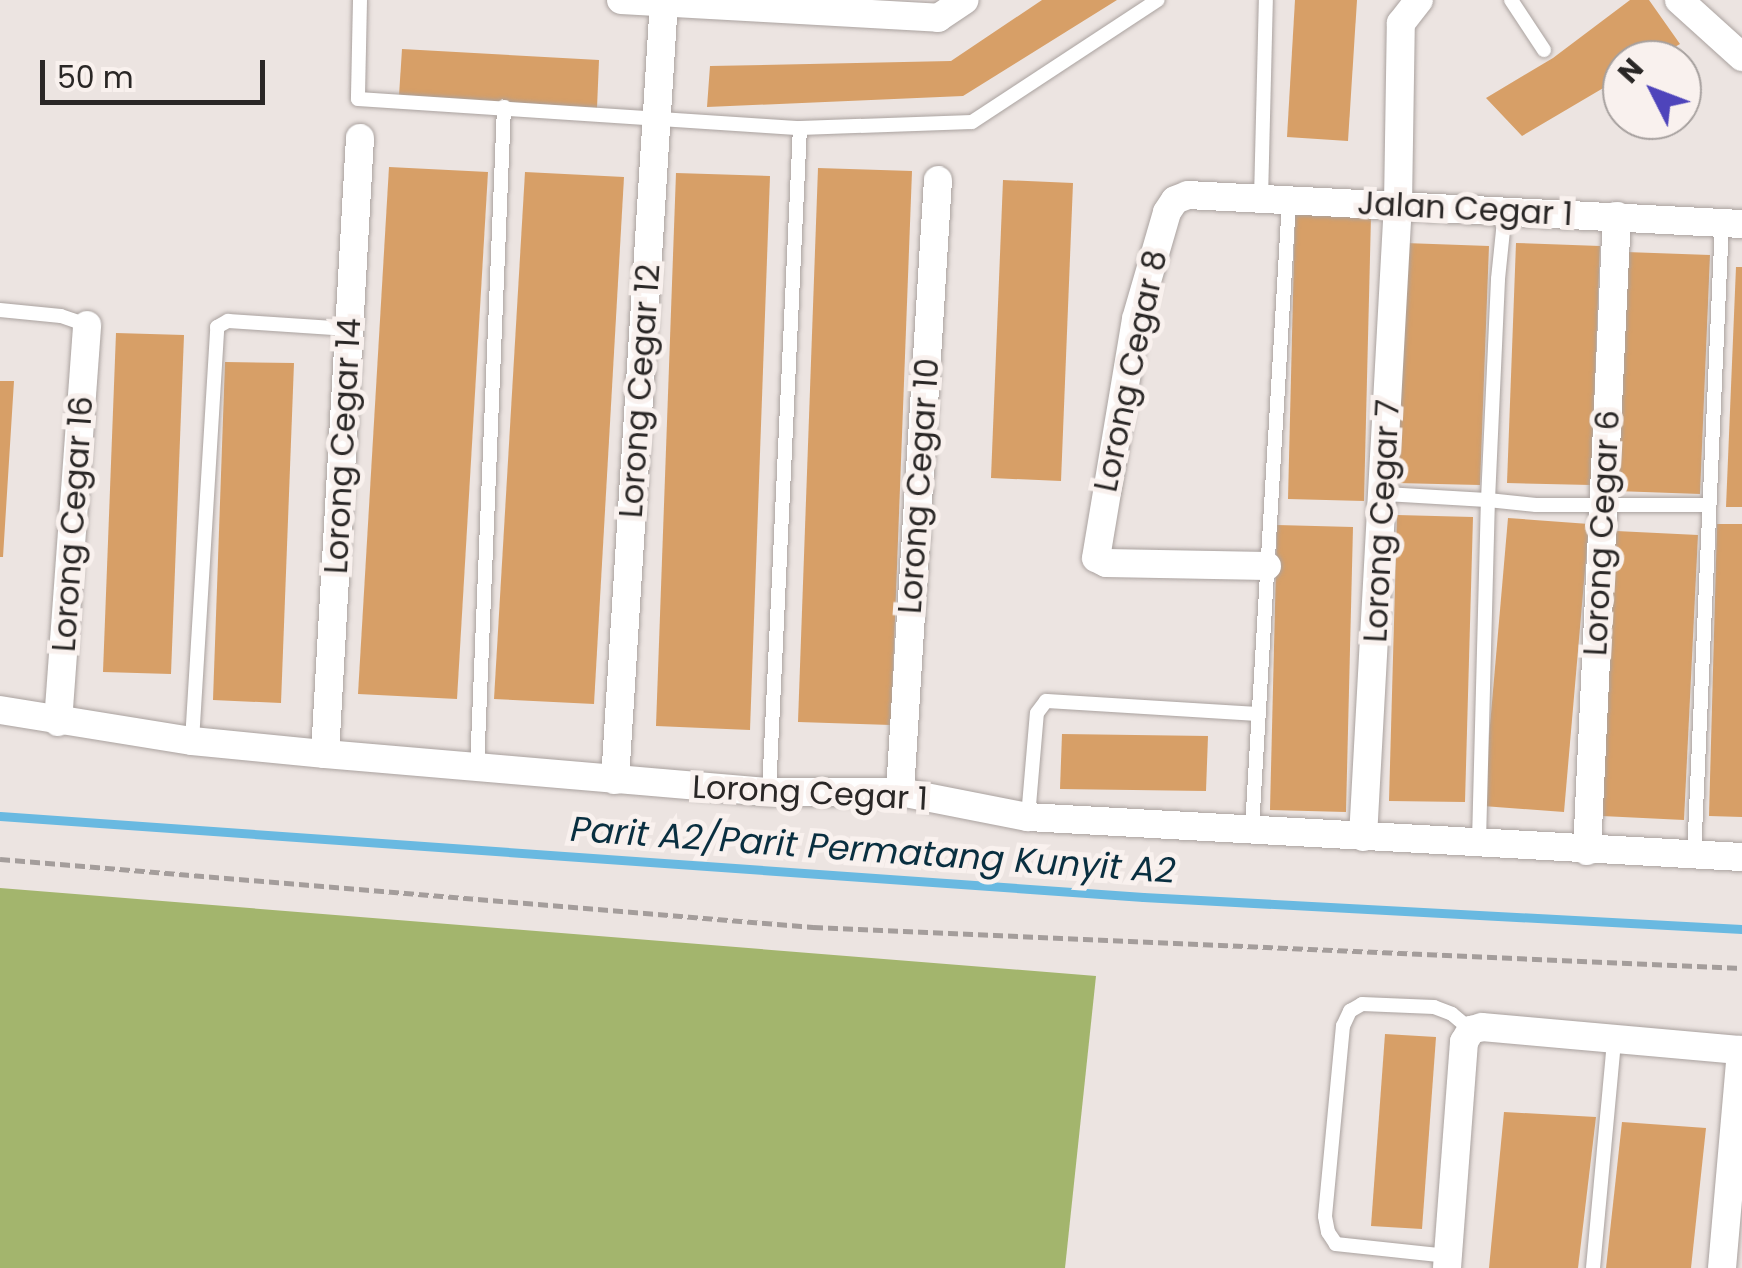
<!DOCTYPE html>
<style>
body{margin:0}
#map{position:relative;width:1742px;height:1268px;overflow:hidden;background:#ece4e1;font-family:Poppins,sans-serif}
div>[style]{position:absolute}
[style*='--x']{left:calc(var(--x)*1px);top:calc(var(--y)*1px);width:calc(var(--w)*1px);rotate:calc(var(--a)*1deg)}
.forest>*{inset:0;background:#a3b56d}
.stream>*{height:9px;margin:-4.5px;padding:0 4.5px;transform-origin:4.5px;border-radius:4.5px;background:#69b9e1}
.building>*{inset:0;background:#d79f67}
.path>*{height:5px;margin-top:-2.5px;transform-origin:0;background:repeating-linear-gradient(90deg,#a49d9b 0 10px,transparent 0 15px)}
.roads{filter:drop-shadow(0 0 2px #aaa29f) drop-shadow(0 0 2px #aaa29f)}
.service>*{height:14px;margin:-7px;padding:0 7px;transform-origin:7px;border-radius:7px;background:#fff}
.minor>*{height:28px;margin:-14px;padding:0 14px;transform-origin:14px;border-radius:14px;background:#fff}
span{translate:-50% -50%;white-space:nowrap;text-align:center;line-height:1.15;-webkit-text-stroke:10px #f9f1ee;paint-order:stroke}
.street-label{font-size:32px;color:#2a2726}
.water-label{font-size:35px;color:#092f40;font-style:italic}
.north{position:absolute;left:1602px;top:40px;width:100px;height:100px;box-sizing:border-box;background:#f9f1ee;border:2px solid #a6a09e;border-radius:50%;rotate:312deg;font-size:28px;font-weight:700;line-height:40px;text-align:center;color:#2a2726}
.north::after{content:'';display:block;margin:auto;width:35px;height:45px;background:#4e44bb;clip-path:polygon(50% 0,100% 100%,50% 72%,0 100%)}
.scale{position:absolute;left:40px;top:60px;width:225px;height:45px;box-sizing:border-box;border:5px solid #2a2726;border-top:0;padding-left:12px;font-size:30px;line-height:35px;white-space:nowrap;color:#2a2726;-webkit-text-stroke:8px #f9f1ee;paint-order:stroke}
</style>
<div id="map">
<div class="forest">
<i style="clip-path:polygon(0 888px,1096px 976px,1065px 1268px,0 1268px)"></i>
</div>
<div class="stream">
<i style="--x:0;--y:816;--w:1146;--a:4.05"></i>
<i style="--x:1143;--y:897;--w:600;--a:3.06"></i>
</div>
<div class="building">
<i style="clip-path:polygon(1042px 0,1117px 0,963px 96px,707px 107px,710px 66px,951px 61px)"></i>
<i style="clip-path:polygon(1295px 0,1357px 0,1348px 141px,1287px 137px)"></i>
<i style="clip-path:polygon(1630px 0,1649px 0,1680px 44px,1652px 60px,1622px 60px,1622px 77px,1522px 136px,1486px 98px,1553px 58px)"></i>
<i style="clip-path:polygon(402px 49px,599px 60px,597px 108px,399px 96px)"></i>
<i style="clip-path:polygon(389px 167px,488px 172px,457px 699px,358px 694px)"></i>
<i style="clip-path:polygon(818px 168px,912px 171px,891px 725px,798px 722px)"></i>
<i style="clip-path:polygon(525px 172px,624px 177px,594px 704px,494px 699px)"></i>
<i style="clip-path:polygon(676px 173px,770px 176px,750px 730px,656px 726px)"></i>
<i style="clip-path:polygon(1003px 180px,1073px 183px,1061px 481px,991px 478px)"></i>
<i style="clip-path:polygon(1295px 214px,1371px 216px,1364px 501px,1288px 499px)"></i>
<i style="clip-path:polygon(1405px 243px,1489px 246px,1480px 485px,1396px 483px)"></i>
<i style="clip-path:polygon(1516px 243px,1600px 246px,1591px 485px,1507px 483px)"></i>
<i style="clip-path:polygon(1626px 252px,1710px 255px,1700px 494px,1616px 491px)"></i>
<i style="clip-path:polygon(1736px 267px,1742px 267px,1742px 507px,1726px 507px)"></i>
<i style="clip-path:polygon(116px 333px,184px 335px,171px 674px,103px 672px)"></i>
<i style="clip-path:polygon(225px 362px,294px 363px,281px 703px,213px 700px)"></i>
<i style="clip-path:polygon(0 381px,14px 381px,3px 557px,0 557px)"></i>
<i style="clip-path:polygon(1397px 515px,1473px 517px,1465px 802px,1389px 801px)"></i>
<i style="clip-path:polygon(1508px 518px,1589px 524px,1564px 812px,1483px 806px)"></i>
<i style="clip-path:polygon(1717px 524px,1742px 524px,1742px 817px,1709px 816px)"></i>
<i style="clip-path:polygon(1277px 525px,1353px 527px,1346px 812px,1270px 810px)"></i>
<i style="clip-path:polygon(1616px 531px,1698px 535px,1684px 820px,1602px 816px)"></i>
<i style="clip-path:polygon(1062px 734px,1208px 736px,1206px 791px,1060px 789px)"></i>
<i style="clip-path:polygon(1385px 1034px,1436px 1037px,1422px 1229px,1371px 1226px)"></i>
<i style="clip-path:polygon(1504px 1112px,1596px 1117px,1578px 1268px,1489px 1268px)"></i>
<i style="clip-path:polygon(1622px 1122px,1706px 1128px,1691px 1268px,1606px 1268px)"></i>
</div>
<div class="path">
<i style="--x:0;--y:859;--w:816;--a:4.78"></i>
<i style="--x:813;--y:927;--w:930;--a:2.53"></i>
</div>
<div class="roads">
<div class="service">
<i style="--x:360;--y:0;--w:99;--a:91.2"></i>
<i style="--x:358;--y:99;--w:443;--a:3.8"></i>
<i style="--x:800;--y:128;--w:172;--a:-2"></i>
<i style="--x:972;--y:122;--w:222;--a:-33.3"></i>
<i style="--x:1511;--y:0;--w:60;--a:56.6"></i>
<i style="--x:1261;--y:199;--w:199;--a:-88.6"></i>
<i style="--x:0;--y:310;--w:61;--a:5.6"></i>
<i style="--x:61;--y:316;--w:28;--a:19"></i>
<i style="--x:1384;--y:494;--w:104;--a:3.3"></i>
<i style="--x:1488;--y:500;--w:221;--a:-87.4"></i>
<i style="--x:1498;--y:279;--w:68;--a:-84.1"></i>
<i style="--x:192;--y:741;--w:415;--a:-86.5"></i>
<i style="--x:217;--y:327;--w:13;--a:-29"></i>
<i style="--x:228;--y:321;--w:121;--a:3.8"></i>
<i style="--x:477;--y:768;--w:662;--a:-87.66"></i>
<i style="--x:769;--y:792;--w:665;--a:-87.33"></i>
<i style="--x:1028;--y:817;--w:104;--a:-85.1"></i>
<i style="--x:1037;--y:713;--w:15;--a:-53"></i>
<i style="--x:1046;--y:701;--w:213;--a:3.5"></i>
<i style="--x:1252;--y:828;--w:628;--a:-86.62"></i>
<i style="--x:1479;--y:841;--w:341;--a:-88.5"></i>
<i style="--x:1488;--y:500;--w:48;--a:5.9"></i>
<i style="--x:1536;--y:505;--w:171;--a:0"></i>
<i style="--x:1694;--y:856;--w:634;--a:-87.47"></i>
<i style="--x:1448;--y:1256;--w:113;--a:-173.9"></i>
<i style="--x:1336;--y:1244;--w:14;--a:-124"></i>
<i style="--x:1328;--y:1232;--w:16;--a:-101"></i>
<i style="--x:1325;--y:1216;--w:191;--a:-84.6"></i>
<i style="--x:1343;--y:1026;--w:17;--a:-65"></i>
<i style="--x:1350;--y:1011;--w:14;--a:-30"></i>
<i style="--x:1362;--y:1004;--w:72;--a:2.4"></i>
<i style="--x:1434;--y:1007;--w:19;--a:21"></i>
<i style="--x:1452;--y:1014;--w:25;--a:40"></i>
<i style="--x:1593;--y:1268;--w:228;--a:-84.7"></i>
</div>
<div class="minor">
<i style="--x:621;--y:0;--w:318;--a:3.2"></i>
<i style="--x:938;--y:18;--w:32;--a:-34"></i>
<i style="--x:1679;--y:0;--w:85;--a:42.1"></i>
<i style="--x:1267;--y:566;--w:161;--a:-178.9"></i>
<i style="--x:1106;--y:563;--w:11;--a:-153"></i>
<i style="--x:1096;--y:558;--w:242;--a:-80.5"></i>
<i style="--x:1136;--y:319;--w:111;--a:-73.8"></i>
<i style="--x:1167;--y:212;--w:14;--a:-56"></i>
<i style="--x:1175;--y:200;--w:14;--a:-21"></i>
<i style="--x:1188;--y:195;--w:555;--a:3"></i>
<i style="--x:0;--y:710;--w:194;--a:9.2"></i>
<i style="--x:192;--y:741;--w:134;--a:5.6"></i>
<i style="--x:325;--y:754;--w:446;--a:4.9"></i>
<i style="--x:769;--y:792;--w:131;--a:0"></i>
<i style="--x:900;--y:792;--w:130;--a:11.1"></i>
<i style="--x:1028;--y:817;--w:715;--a:3.21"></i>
<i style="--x:58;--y:722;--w:398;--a:-85.8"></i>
<i style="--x:325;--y:754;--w:617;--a:-86.75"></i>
<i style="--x:615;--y:780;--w:780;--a:-86.4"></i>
<i style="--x:900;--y:792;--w:613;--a:-86.45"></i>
<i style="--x:1363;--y:837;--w:634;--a:-86.84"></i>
<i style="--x:1398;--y:204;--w:181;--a:-89.1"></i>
<i style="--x:1401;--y:23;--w:29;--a:-52"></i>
<i style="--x:1587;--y:851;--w:636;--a:-87.3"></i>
<i style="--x:1447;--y:1268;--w:227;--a:-85.7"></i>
<i style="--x:1464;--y:1042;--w:14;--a:-60"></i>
<i style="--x:1471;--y:1030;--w:11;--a:-15"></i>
<i style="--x:1482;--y:1027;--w:261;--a:5.1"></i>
<i style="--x:1722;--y:1268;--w:219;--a:-85"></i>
</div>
</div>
<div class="street-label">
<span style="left:1465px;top:209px;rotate:3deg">Jalan Cegar 1</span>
<span style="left:1131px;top:371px;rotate:-78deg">Lorong Cegar 8</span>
<span style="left:640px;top:391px;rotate:-86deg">Lorong Cegar 12</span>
<span style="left:343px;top:446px;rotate:-87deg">Lorong Cegar 14</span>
<span style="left:919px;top:486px;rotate:-86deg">Lorong Cegar 10</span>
<span style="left:1382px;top:521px;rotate:-87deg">Lorong Cegar 7</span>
<span style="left:73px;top:524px;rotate:-86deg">Lorong Cegar 16</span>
<span style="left:1602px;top:533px;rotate:-87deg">Lorong Cegar 6</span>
<span style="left:810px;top:793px;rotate:3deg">Lorong Cegar 1</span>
</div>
<div class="water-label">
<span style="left:873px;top:850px;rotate:4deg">Parit A2/Parit Permatang Kunyit A2</span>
</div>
<div class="north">N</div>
<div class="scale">50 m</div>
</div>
